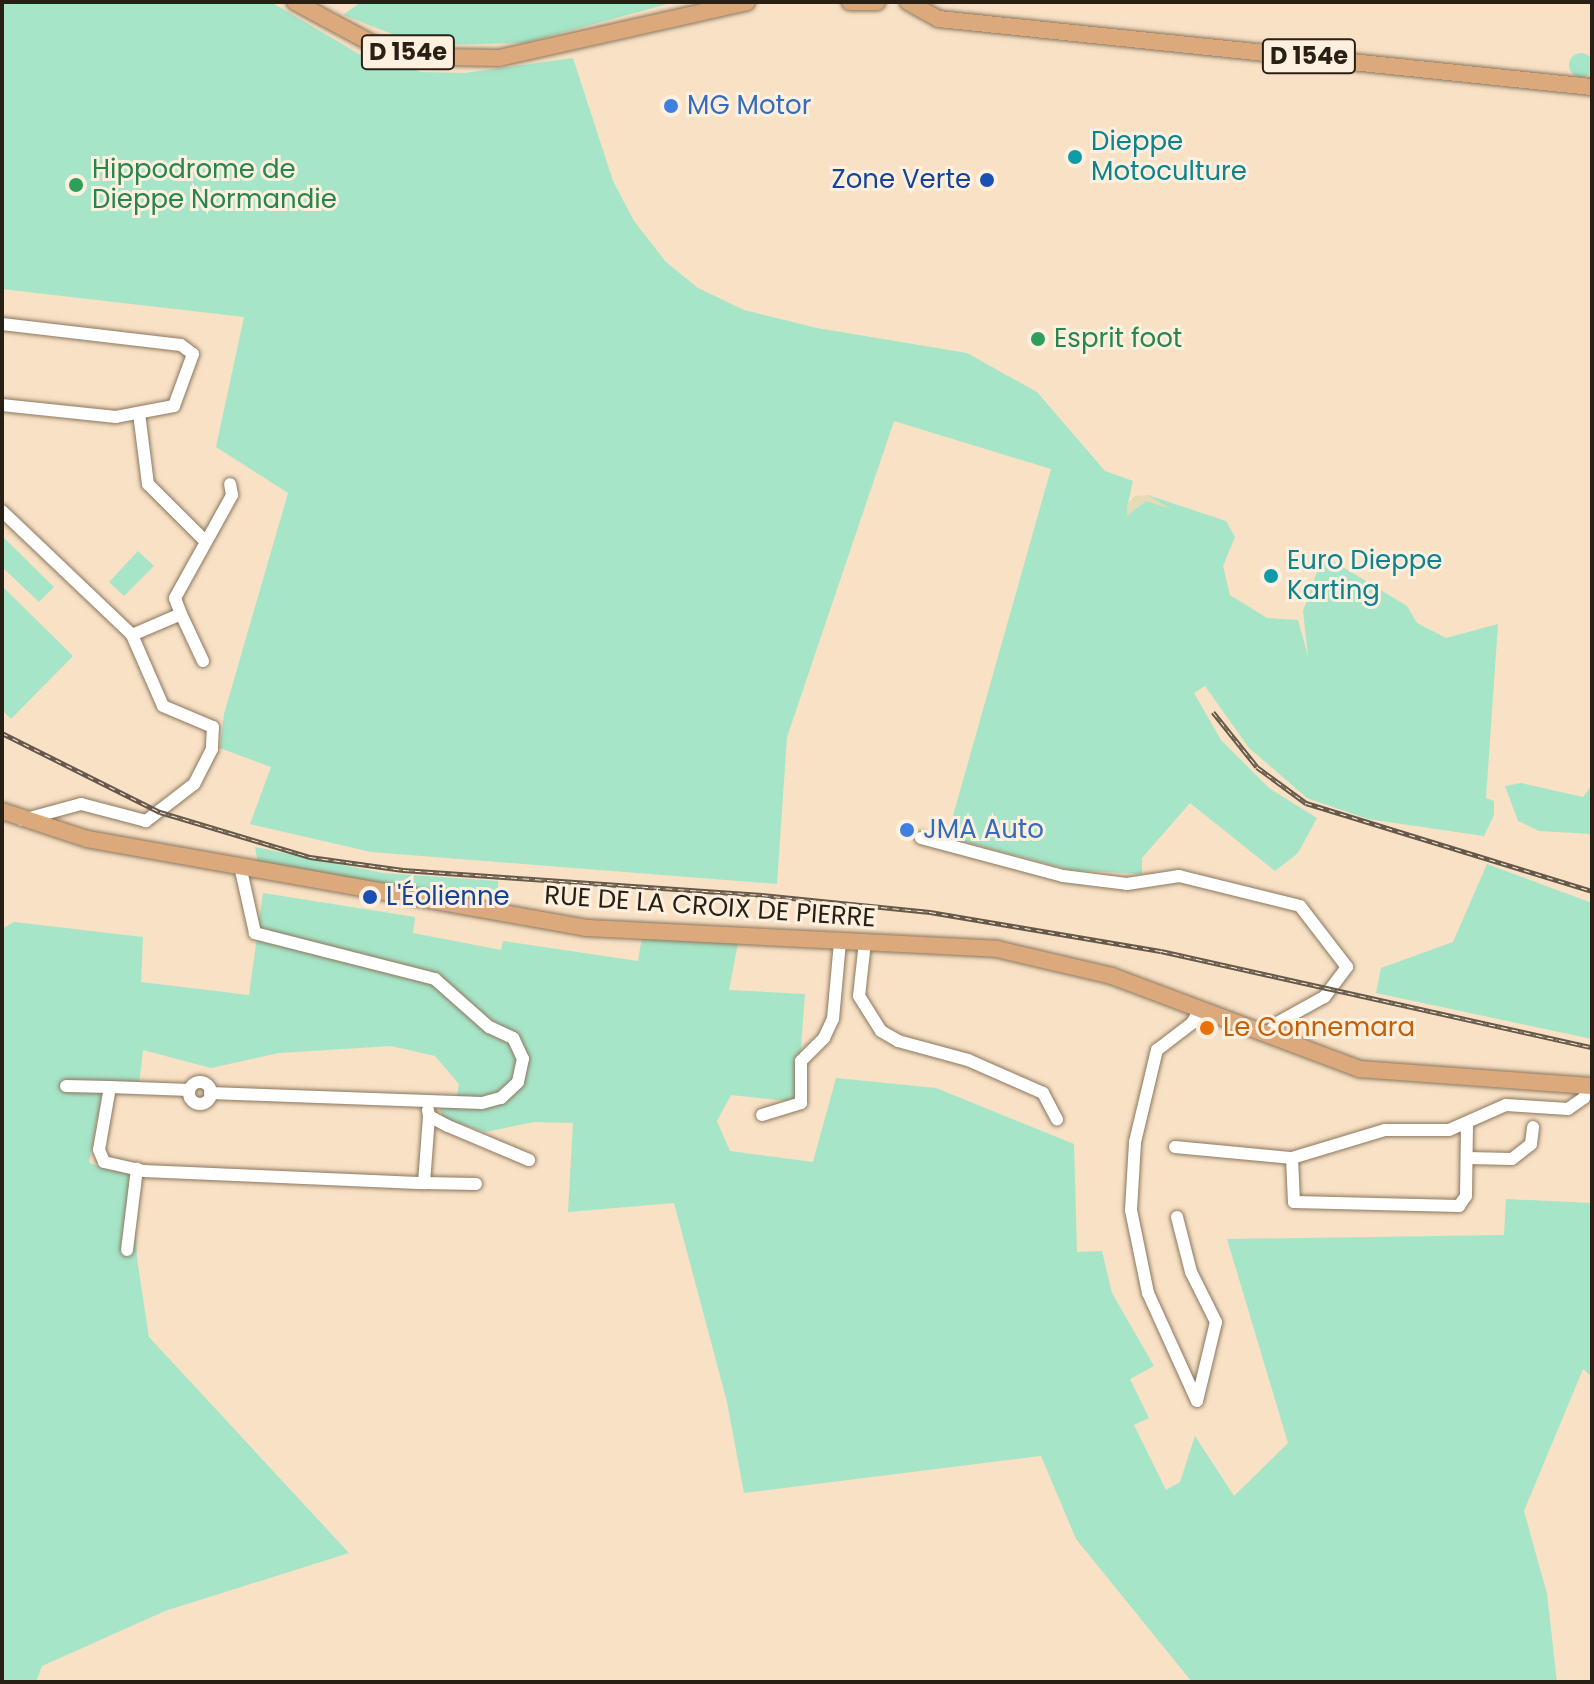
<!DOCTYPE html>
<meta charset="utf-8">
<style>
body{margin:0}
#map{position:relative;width:1594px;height:1684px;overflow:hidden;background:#f8e1c5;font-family:Poppins,sans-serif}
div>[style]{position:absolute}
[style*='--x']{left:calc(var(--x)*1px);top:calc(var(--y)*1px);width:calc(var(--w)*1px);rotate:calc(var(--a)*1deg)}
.green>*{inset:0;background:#a6e5c8}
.round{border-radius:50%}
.sand>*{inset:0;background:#e5dcb7}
.roads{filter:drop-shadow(0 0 2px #8b775e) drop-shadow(0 0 2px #8b775e)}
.minor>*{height:12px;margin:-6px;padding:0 6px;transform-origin:6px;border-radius:6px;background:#fff}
.minor>.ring{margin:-6px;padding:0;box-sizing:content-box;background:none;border:12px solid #fff;border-radius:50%}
.major>*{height:16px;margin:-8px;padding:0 8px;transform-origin:8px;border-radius:8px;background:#dca97c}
.rail>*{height:5px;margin-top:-2.5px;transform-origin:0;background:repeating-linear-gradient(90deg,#fef0df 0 6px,#66594a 0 12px);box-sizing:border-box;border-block:2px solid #66594a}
.dots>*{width:22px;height:22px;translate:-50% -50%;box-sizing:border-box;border:4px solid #fef0df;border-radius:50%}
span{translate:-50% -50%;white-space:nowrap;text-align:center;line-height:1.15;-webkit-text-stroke:6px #fef0df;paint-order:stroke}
.shield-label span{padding:2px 6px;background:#fef0df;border:2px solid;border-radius:6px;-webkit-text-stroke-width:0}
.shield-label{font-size:24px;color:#281f15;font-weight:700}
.shop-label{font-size:26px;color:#366cbe}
.left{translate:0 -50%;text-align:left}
.culture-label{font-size:26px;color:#0d838f}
.leisure-label{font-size:26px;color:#27864d}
.transit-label{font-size:26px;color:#164399}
.right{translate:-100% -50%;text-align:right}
.street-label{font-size:26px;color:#281f15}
.food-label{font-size:26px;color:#c56008}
.frame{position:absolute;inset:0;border:4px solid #281f15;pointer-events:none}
</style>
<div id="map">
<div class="green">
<i style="clip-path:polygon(2px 2px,271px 2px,359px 54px,421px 72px,464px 73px,573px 58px,613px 181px,634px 221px,666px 262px,698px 288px,744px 310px,817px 328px,967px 353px,1037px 392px,1105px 471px,1133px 481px,1128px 503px,1148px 495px,1226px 521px,1235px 537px,1223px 566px,1230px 595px,1267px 618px,1298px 620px,1308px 656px,1303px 611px,1323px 555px,1407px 606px,1417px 623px,1446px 638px,1498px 624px,1486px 798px,1494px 801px,1494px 815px,1484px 836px,1368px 819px,1307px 798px,1249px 748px,1205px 686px,1194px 693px,1221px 740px,1269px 788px,1317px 818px,1298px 853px,1275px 871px,1190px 803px,1142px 858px,1142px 874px,1071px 870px,947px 837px,1051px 469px,894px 421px,787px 737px,777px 884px,371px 852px,250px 824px,271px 767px,220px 748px,224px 714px,288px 493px,216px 447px,244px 317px,2px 289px)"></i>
<i style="clip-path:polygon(361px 2px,675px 2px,524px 43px,442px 45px,413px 42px,343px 15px)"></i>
<i class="round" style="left:1569px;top:53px;width:24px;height:24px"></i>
<i style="clip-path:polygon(2px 536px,54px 587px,39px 602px,2px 567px)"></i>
<i style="clip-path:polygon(138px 551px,154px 566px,124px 596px,109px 582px)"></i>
<i style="clip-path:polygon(2px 586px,73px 656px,11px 719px,2px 710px)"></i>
<i style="clip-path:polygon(1521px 783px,1583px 797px,1592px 785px,1592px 834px,1539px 831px,1518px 821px,1505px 786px)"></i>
<i style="clip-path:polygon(255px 847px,383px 873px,498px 881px,498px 890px,465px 889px,462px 898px,333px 878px,258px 863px)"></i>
<i style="clip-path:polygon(1487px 864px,1592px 903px,1592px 1039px,1376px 993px,1381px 968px,1453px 942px)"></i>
<i style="clip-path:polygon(263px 893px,415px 917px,413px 933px,501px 950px,503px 941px,638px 961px,642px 937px,738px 943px,729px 990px,805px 994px,797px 1102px,731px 1095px,717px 1121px,730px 1151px,813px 1162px,836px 1078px,936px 1088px,1074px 1144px,1077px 1252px,1102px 1251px,1112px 1293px,1154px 1366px,1130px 1379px,1149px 1418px,1134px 1425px,1166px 1490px,1180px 1482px,1195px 1436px,1234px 1496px,1288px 1443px,1227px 1239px,1504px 1235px,1506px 1199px,1592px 1203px,1592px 1377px,1583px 1369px,1524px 1511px,1547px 1594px,1557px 1682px,1192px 1682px,1076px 1539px,1041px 1456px,744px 1493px,727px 1402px,674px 1203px,568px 1212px,573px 1123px,534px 1122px,485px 1132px,443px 1118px,440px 1108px,455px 1108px,459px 1084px,435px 1056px,391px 1046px,279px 1053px,211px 1068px,143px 1050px,139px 1085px,104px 1081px,89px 1163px,134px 1176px,137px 1259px,149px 1337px,349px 1553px,165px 1611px,42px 1666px,36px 1682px,2px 1682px,2px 929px,14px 922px,143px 937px,141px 982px,249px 995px)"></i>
</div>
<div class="sand">
<i style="clip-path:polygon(1148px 495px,1171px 509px,1146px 501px,1127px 516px,1127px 504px,1135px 496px)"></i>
</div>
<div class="roads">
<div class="minor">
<i style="--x:2;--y:324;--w:180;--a:6.7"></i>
<i style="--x:181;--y:345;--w:15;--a:37"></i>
<i style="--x:193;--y:354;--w:55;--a:110.1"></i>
<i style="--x:174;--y:406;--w:59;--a:169.3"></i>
<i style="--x:116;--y:417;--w:115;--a:-174"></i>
<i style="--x:139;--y:413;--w:72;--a:82.8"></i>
<i style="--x:148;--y:484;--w:79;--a:45"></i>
<i style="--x:2;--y:511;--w:180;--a:43.6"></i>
<i style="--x:132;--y:635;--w:77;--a:66.4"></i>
<i style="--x:163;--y:706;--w:54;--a:22.8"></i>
<i style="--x:213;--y:727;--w:22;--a:93"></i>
<i style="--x:212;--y:749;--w:39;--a:117"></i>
<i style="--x:194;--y:784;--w:61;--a:142.4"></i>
<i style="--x:146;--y:821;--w:67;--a:-165.3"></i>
<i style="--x:81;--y:804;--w:61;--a:164.8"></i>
<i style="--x:181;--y:614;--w:52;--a:64.9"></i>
<i style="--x:132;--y:635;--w:53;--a:-23.2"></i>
<i style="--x:181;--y:614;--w:17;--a:-111"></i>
<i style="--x:175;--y:598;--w:118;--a:-61"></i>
<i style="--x:232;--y:495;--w:11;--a:-100"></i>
<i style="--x:921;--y:838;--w:147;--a:15"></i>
<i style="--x:1063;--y:876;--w:64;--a:7.1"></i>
<i style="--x:1127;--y:884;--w:53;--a:-8.7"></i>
<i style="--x:1179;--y:876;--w:125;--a:13.9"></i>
<i style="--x:1300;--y:906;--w:77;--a:52.4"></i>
<i style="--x:1347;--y:967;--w:38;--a:127"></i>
<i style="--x:1324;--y:997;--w:54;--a:151"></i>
<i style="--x:1277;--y:1023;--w:16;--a:130"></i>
<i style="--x:865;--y:942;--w:54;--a:96.3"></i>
<i style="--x:859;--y:996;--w:41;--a:57.8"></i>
<i style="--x:881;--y:1031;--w:20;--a:30"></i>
<i style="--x:898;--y:1041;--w:73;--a:15.2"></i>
<i style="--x:968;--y:1060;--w:82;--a:23.7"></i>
<i style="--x:1043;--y:1093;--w:30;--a:62"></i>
<i class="ring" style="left:189px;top:1082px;width:10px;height:10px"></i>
<i style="--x:66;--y:1086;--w:44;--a:1.3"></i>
<i style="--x:189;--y:1090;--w:79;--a:-177.8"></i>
<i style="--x:110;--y:1087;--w:64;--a:99.9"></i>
<i style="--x:99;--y:1150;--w:13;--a:67"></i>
<i style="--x:104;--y:1162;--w:41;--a:12.7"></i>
<i style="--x:144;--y:1171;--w:280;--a:2.5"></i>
<i style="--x:424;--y:1183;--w:67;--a:-85.7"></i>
<i style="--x:210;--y:1093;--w:272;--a:2.1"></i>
<i style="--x:482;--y:1103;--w:20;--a:-15"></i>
<i style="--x:501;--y:1098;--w:23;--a:-43"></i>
<i style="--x:518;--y:1082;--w:24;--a:-78"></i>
<i style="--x:523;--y:1059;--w:23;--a:-115"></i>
<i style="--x:513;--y:1038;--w:26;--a:-155"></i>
<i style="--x:489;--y:1027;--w:72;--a:-138.4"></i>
<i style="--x:435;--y:979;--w:186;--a:-165.7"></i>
<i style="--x:255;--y:933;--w:69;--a:-102.6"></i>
<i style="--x:428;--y:1110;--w:6;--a:81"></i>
<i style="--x:429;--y:1116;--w:21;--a:28"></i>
<i style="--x:448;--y:1126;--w:88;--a:22.8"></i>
<i style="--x:762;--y:1115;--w:41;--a:-17.1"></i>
<i style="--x:801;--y:1103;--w:42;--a:-90"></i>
<i style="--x:801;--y:1061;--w:33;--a:-45"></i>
<i style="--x:824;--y:1038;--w:21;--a:-65"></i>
<i style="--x:833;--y:1019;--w:77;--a:-84.8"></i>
<i style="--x:1175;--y:1147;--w:118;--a:5.4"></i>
<i style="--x:1292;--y:1158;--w:97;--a:-16.8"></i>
<i style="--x:1385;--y:1130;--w:64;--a:0"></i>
<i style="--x:1449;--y:1130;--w:62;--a:-23.7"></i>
<i style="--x:1506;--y:1105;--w:62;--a:3.7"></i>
<i style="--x:1568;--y:1109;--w:19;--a:-35"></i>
<i style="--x:1584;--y:1098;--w:13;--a:-72"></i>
<i style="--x:1292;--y:1158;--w:44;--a:87.4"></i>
<i style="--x:1294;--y:1202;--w:165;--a:1.4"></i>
<i style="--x:1459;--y:1206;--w:12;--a:-55"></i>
<i style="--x:1466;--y:1196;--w:73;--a:-89.2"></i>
<i style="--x:1467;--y:1158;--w:45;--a:1.3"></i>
<i style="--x:1512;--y:1159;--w:24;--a:-38"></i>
<i style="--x:1531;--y:1144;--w:17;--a:-83"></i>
<i style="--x:424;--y:1183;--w:52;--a:1.1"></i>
<i style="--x:1177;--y:1217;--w:57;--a:75.7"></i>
<i style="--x:1191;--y:1272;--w:56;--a:63.4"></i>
<i style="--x:1216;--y:1322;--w:81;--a:103.5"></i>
<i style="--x:127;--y:1250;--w:82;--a:-83"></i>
<i style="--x:1197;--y:1401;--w:119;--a:-114.4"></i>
<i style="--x:1148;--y:1293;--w:85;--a:-101.6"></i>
<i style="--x:1131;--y:1210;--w:68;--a:-86.6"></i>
<i style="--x:1135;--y:1142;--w:95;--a:-76.6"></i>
<i style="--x:1157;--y:1050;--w:44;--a:-37.6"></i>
<i style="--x:1192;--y:1023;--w:17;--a:-59"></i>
</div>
<div class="major">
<i style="--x:295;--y:2;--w:91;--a:28.3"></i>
<i style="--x:375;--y:45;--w:69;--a:10"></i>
<i style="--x:443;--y:57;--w:56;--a:1"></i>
<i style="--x:499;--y:58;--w:254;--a:-12.7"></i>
<i style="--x:850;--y:2;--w:27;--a:0"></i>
<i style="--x:908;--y:2;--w:35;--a:29"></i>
<i style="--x:939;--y:19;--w:657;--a:5.95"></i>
<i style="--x:2;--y:811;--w:89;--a:18.2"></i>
<i style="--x:87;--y:839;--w:507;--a:10.11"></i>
<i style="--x:586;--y:928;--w:412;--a:2.9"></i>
<i style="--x:997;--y:949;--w:118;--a:13.2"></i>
<i style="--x:1112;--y:976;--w:265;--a:20.6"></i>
<i style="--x:1360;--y:1069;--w:233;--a:4.2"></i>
</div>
</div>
<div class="rail">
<i style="--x:1213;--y:712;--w:70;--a:51.3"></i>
<i style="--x:1257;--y:767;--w:61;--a:36.3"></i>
<i style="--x:1306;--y:803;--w:299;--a:17.1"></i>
<i style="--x:2;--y:733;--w:177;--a:26.6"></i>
<i style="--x:160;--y:812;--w:157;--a:16.7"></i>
<i style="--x:310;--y:857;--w:94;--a:8"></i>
<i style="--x:403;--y:870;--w:360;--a:4"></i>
<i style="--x:762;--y:895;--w:169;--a:5.8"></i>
<i style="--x:930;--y:912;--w:234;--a:9.6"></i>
<i style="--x:1161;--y:951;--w:442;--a:12.6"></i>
</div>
<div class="dots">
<i style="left:671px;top:106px;background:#3f7fe0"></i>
<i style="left:1075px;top:157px;background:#0f9aa8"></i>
<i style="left:987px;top:180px;background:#1a4fb4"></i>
<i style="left:76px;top:185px;background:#2e9e5b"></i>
<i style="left:1038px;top:339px;background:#2e9e5b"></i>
<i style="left:1271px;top:576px;background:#0f9aa8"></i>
<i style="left:907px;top:830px;background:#3f7fe0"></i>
<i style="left:370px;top:897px;background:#1a4fb4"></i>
<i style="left:1207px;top:1028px;background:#e8710a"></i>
</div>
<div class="shield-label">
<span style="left:408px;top:52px">D 154e</span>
<span style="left:1309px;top:56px">D 154e</span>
</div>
<div class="shop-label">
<span class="left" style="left:687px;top:106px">MG Motor</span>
<span class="left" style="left:923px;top:830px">JMA Auto</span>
</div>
<div class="culture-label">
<span class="left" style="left:1091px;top:157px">Dieppe<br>Motoculture</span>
<span class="left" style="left:1287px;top:576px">Euro Dieppe<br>Karting</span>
</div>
<div class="leisure-label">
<span class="left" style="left:92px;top:185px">Hippodrome de<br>Dieppe Normandie</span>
<span class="left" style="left:1054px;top:339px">Esprit foot</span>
</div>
<div class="transit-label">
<span class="right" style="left:971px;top:180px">Zone Verte</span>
<span class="left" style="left:386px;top:897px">L'Éolienne</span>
</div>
<div class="street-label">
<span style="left:710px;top:907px;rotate:4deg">RUE DE LA CROIX DE PIERRE</span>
</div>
<div class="food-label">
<span class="left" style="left:1223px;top:1028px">Le Connemara</span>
</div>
<div class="frame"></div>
</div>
